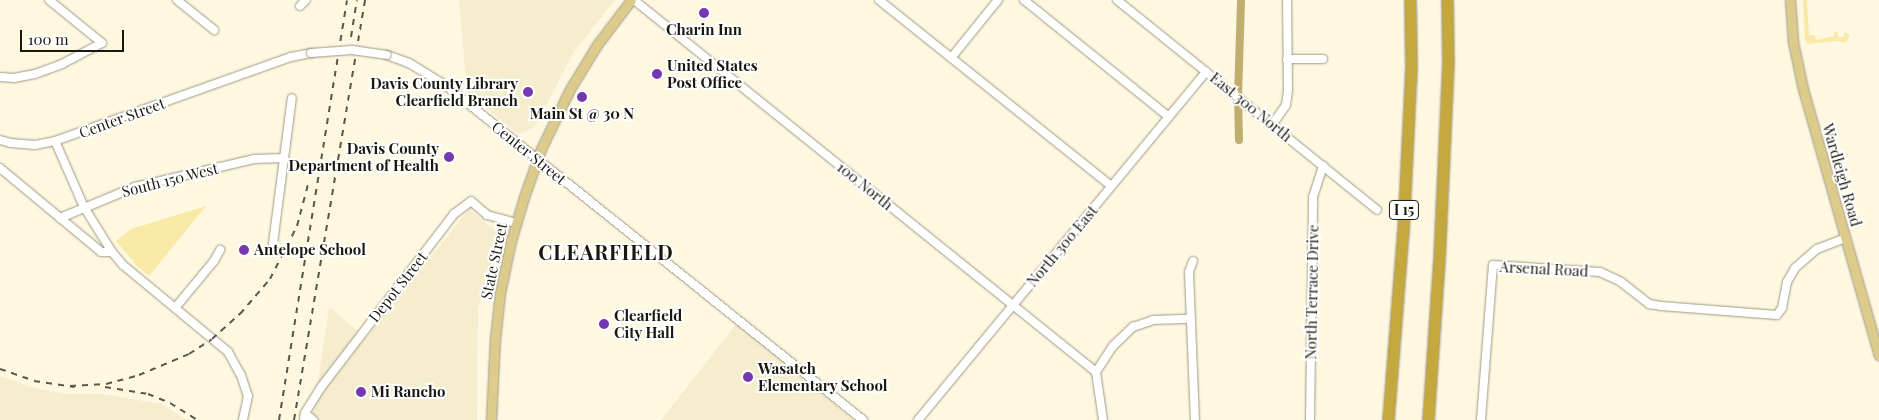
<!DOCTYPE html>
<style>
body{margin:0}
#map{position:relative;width:1879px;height:420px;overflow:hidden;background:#fff8e1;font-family:"Playfair Display",serif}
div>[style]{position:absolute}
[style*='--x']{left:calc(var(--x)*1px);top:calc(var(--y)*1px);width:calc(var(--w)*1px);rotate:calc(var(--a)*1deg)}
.built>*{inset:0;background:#f6edce}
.green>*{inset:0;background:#fae8a7}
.canal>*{height:8px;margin:-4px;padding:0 4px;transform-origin:4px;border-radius:4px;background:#c0ae6e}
.roads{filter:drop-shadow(0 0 1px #9e9883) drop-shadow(0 0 1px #9e9883)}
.minor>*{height:8px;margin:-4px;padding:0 4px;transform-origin:4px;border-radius:4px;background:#fff}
.major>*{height:9px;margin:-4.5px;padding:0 4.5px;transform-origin:4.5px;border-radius:4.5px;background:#dccb8b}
.highway>*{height:11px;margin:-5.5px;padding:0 5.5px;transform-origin:5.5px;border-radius:5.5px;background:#c4a83d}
.rail>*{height:2px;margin-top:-1px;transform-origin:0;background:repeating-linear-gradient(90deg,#5a574b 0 6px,transparent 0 12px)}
.bridges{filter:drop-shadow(0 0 1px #9e9883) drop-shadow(0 0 1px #9e9883)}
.minor-bridge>*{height:8px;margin:-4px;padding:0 4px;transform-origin:4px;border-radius:4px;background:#fff}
.dots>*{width:14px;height:14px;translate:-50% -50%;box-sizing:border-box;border:2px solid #fff;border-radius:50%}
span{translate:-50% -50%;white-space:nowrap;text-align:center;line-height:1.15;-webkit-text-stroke:4px #fff;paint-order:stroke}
.shield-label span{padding:1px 4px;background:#fff;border:1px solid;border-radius:4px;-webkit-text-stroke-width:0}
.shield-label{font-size:14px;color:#19170f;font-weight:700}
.poi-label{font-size:15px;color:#19170f;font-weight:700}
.left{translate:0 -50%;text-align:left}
.right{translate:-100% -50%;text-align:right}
.street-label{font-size:15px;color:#19170f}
.district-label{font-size:20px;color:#19170f;font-weight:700;letter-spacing:1px}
.scale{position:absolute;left:20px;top:30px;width:104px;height:22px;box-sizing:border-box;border:2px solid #19170f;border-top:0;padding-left:6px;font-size:15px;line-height:18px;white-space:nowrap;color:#19170f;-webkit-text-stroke:4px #fff;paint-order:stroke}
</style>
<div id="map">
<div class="built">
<i style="clip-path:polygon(459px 0,615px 0,574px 52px,535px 127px,518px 134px,467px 93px)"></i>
<i style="clip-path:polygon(469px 209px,499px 234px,478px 309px,477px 420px,312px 420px,329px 307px,366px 338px)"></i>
<i style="clip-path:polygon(737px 323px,854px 420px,661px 420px)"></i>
<i style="clip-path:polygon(0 376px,34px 388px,66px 394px,102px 394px,162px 404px,187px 420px,0 420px)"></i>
</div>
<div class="green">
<i style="clip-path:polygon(1803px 0,1807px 0,1809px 35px,1815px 35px,1816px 40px,1834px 36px,1834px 32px,1837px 31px,1838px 37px,1843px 37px,1845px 32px,1850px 36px,1845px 43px,1837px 41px,1808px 44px,1805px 40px)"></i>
<i style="clip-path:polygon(206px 206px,149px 276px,137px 266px,116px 241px,131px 229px)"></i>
</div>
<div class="canal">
<i style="--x:1239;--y:140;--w:43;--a:-91.3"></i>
<i style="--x:1238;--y:97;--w:97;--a:-88.2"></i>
</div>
<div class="roads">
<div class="minor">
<i style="--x:177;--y:0;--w:48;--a:39"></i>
<i style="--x:634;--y:0;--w:593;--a:38.84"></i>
<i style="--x:879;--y:0;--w:297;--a:38.7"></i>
<i style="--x:1024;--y:0;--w:186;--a:38.9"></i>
<i style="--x:1117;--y:0;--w:334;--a:38.9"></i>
<i style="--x:300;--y:6;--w:8;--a:-45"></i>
<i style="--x:387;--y:55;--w:23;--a:20"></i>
<i style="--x:409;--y:63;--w:42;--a:31.4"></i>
<i style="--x:445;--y:85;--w:536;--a:38.71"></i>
<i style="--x:951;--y:58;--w:75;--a:-51"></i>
<i style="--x:1287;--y:59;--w:36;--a:0"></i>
<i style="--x:0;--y:77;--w:14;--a:4"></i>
<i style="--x:14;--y:78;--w:21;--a:-11"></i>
<i style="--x:35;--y:74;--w:29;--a:-20"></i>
<i style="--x:62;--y:64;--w:45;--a:-27.7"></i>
<i style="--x:102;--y:43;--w:68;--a:-140.9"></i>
<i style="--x:1272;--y:125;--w:24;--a:-55"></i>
<i style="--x:1286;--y:105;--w:15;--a:-82"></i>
<i style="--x:1288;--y:90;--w:90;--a:-90.6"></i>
<i style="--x:0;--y:140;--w:11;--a:15"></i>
<i style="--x:11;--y:143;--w:24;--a:5"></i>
<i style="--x:35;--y:145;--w:20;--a:-11"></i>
<i style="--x:55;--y:141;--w:251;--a:-19.6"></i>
<i style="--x:291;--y:57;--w:20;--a:-11"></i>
<i style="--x:55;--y:141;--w:72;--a:66.3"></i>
<i style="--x:84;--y:207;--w:53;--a:58.1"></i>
<i style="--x:112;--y:252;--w:17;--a:50"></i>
<i style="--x:123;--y:265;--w:136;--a:39.6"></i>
<i style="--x:228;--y:352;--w:26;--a:61"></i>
<i style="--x:241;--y:375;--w:22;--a:72"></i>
<i style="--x:248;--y:396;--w:25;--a:102"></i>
<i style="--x:0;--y:168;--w:131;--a:39.7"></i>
<i style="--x:101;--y:252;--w:11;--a:0"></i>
<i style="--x:60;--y:218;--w:81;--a:-22.5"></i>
<i style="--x:135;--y:187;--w:122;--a:-13.2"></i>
<i style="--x:254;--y:159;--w:30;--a:-2"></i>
<i style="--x:272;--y:251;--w:154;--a:-82.6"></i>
<i style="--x:1193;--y:261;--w:12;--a:110"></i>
<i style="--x:1189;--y:272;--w:148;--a:87.7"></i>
<i style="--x:175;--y:308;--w:61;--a:-50.3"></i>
<i style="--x:214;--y:261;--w:13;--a:-61"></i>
<i style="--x:305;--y:413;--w:11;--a:41"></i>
<i style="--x:304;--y:420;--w:7;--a:-82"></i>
<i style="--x:305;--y:413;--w:32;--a:-58"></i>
<i style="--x:322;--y:386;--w:217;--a:-52.5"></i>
<i style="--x:454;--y:214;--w:21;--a:-37"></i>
<i style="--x:471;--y:201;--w:21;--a:41"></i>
<i style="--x:487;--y:215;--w:30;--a:15"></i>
<i style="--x:918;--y:420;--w:452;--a:-50.4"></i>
<i style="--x:1103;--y:420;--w:49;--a:-98.3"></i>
<i style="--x:1096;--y:372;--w:31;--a:-57"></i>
<i style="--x:1113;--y:346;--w:28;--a:-44"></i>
<i style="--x:1133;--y:327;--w:21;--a:-19"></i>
<i style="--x:1153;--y:320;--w:38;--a:-2"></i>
<i style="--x:1310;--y:420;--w:223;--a:-89.2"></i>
<i style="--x:1313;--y:197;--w:33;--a:-72"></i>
<i style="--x:1481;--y:420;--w:155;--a:-85.6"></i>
<i style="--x:1493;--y:265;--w:107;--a:3.7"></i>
<i style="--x:1600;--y:272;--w:23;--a:25"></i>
<i style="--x:1621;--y:282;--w:36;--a:38"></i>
<i style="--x:1649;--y:304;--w:12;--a:9"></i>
<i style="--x:1661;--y:306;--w:116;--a:4.4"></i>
<i style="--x:1777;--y:315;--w:9;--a:-54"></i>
<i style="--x:1782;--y:308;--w:26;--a:-79"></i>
<i style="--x:1787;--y:282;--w:16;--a:-60"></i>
<i style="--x:1795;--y:268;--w:29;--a:-41"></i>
<i style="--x:1817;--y:249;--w:31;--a:-21"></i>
</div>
<div class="major">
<i style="--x:1790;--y:0;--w:42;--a:85.9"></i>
<i style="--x:1793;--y:42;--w:48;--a:78"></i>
<i style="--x:1803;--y:89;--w:277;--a:74.1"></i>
<i style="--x:491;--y:420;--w:81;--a:-87.2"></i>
<i style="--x:495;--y:339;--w:46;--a:-83.8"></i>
<i style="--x:500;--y:293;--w:53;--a:-78.1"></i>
<i style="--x:511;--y:241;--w:46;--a:-73.5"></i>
<i style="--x:524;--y:197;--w:51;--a:-70.5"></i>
<i style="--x:541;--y:149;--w:67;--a:-64.2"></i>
<i style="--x:570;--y:89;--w:52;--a:-58.5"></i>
<i style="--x:597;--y:45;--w:56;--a:-52.9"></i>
</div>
<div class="highway">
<i style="--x:1388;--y:420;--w:190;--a:-85.5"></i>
<i style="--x:1403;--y:231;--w:165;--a:-87.2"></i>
<i style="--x:1411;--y:66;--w:66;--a:-90.9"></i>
<i style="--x:1428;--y:420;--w:160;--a:-86.1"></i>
<i style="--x:1439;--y:260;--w:197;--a:-87.4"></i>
<i style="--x:1448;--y:63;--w:63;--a:-90.9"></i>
</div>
</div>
<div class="rail">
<i style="--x:351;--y:37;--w:37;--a:-81"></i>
<i style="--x:0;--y:369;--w:36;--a:19"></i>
<i style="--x:34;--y:381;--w:41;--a:8.3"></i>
<i style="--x:70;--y:386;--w:36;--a:-3"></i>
<i style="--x:106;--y:384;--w:34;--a:-15"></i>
<i style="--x:139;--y:375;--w:54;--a:-22.8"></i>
<i style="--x:189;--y:354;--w:27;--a:-33"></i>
<i style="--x:212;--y:339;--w:38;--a:-42"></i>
<i style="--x:240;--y:314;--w:46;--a:-49.4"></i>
<i style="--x:270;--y:279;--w:59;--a:-63"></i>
<i style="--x:297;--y:226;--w:47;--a:-75.1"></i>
<i style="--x:105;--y:387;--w:44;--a:9.2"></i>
<i style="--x:148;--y:394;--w:24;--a:22"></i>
<i style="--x:170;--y:403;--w:32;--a:32"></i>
<i style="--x:279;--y:420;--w:425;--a:-80.8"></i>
<i style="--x:294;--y:420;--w:426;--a:-80.4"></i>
</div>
<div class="bridges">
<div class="minor-bridge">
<i style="--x:311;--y:53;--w:41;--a:-4.2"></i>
<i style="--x:352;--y:50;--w:35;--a:8"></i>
</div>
</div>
<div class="dots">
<i style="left:704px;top:13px;background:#7638ae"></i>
<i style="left:657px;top:74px;background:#7638ae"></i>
<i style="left:528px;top:92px;background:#7638ae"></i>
<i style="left:582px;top:97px;background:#7638ae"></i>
<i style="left:449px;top:157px;background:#7638ae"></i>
<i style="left:244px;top:250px;background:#7638ae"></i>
<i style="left:604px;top:324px;background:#7638ae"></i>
<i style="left:748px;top:377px;background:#7638ae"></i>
<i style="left:361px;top:392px;background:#7638ae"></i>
</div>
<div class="shield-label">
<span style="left:1404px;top:210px">I 15</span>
</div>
<div class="poi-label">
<span style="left:704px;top:30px">Charin Inn</span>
<span class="left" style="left:667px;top:74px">United States<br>Post Office</span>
<span class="right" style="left:518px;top:92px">Davis County Library<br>Clearfield Branch</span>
<span style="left:582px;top:114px">Main St @ 30 N</span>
<span class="right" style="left:439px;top:157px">Davis County<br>Department of Health</span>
<span class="left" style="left:254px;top:250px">Antelope School</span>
<span class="left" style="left:614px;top:324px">Clearfield<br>City Hall</span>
<span class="left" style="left:758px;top:377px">Wasatch<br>Elementary School</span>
<span class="left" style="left:371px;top:392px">Mi Rancho</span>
</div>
<div class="street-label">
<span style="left:1251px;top:107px;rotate:39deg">East 300 North</span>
<span style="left:122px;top:118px;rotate:-20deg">Center Street</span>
<span style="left:529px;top:153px;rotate:39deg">Center Street</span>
<span style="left:1842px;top:175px;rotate:74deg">Wardleigh Road</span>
<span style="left:170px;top:180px;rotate:-14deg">South 150 West</span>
<span style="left:865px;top:186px;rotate:39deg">100 North</span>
<span style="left:1062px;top:246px;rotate:-50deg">North 300 East</span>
<span style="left:494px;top:261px;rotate:-78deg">State Street</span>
<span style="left:1544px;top:269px;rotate:3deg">Arsenal Road</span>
<span style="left:398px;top:287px;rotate:-52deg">Depot Street</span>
<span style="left:1312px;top:292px;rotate:-89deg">North Terrace Drive</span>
</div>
<div class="district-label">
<span style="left:606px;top:251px">CLEARFIELD</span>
</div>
<div class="scale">100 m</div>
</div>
